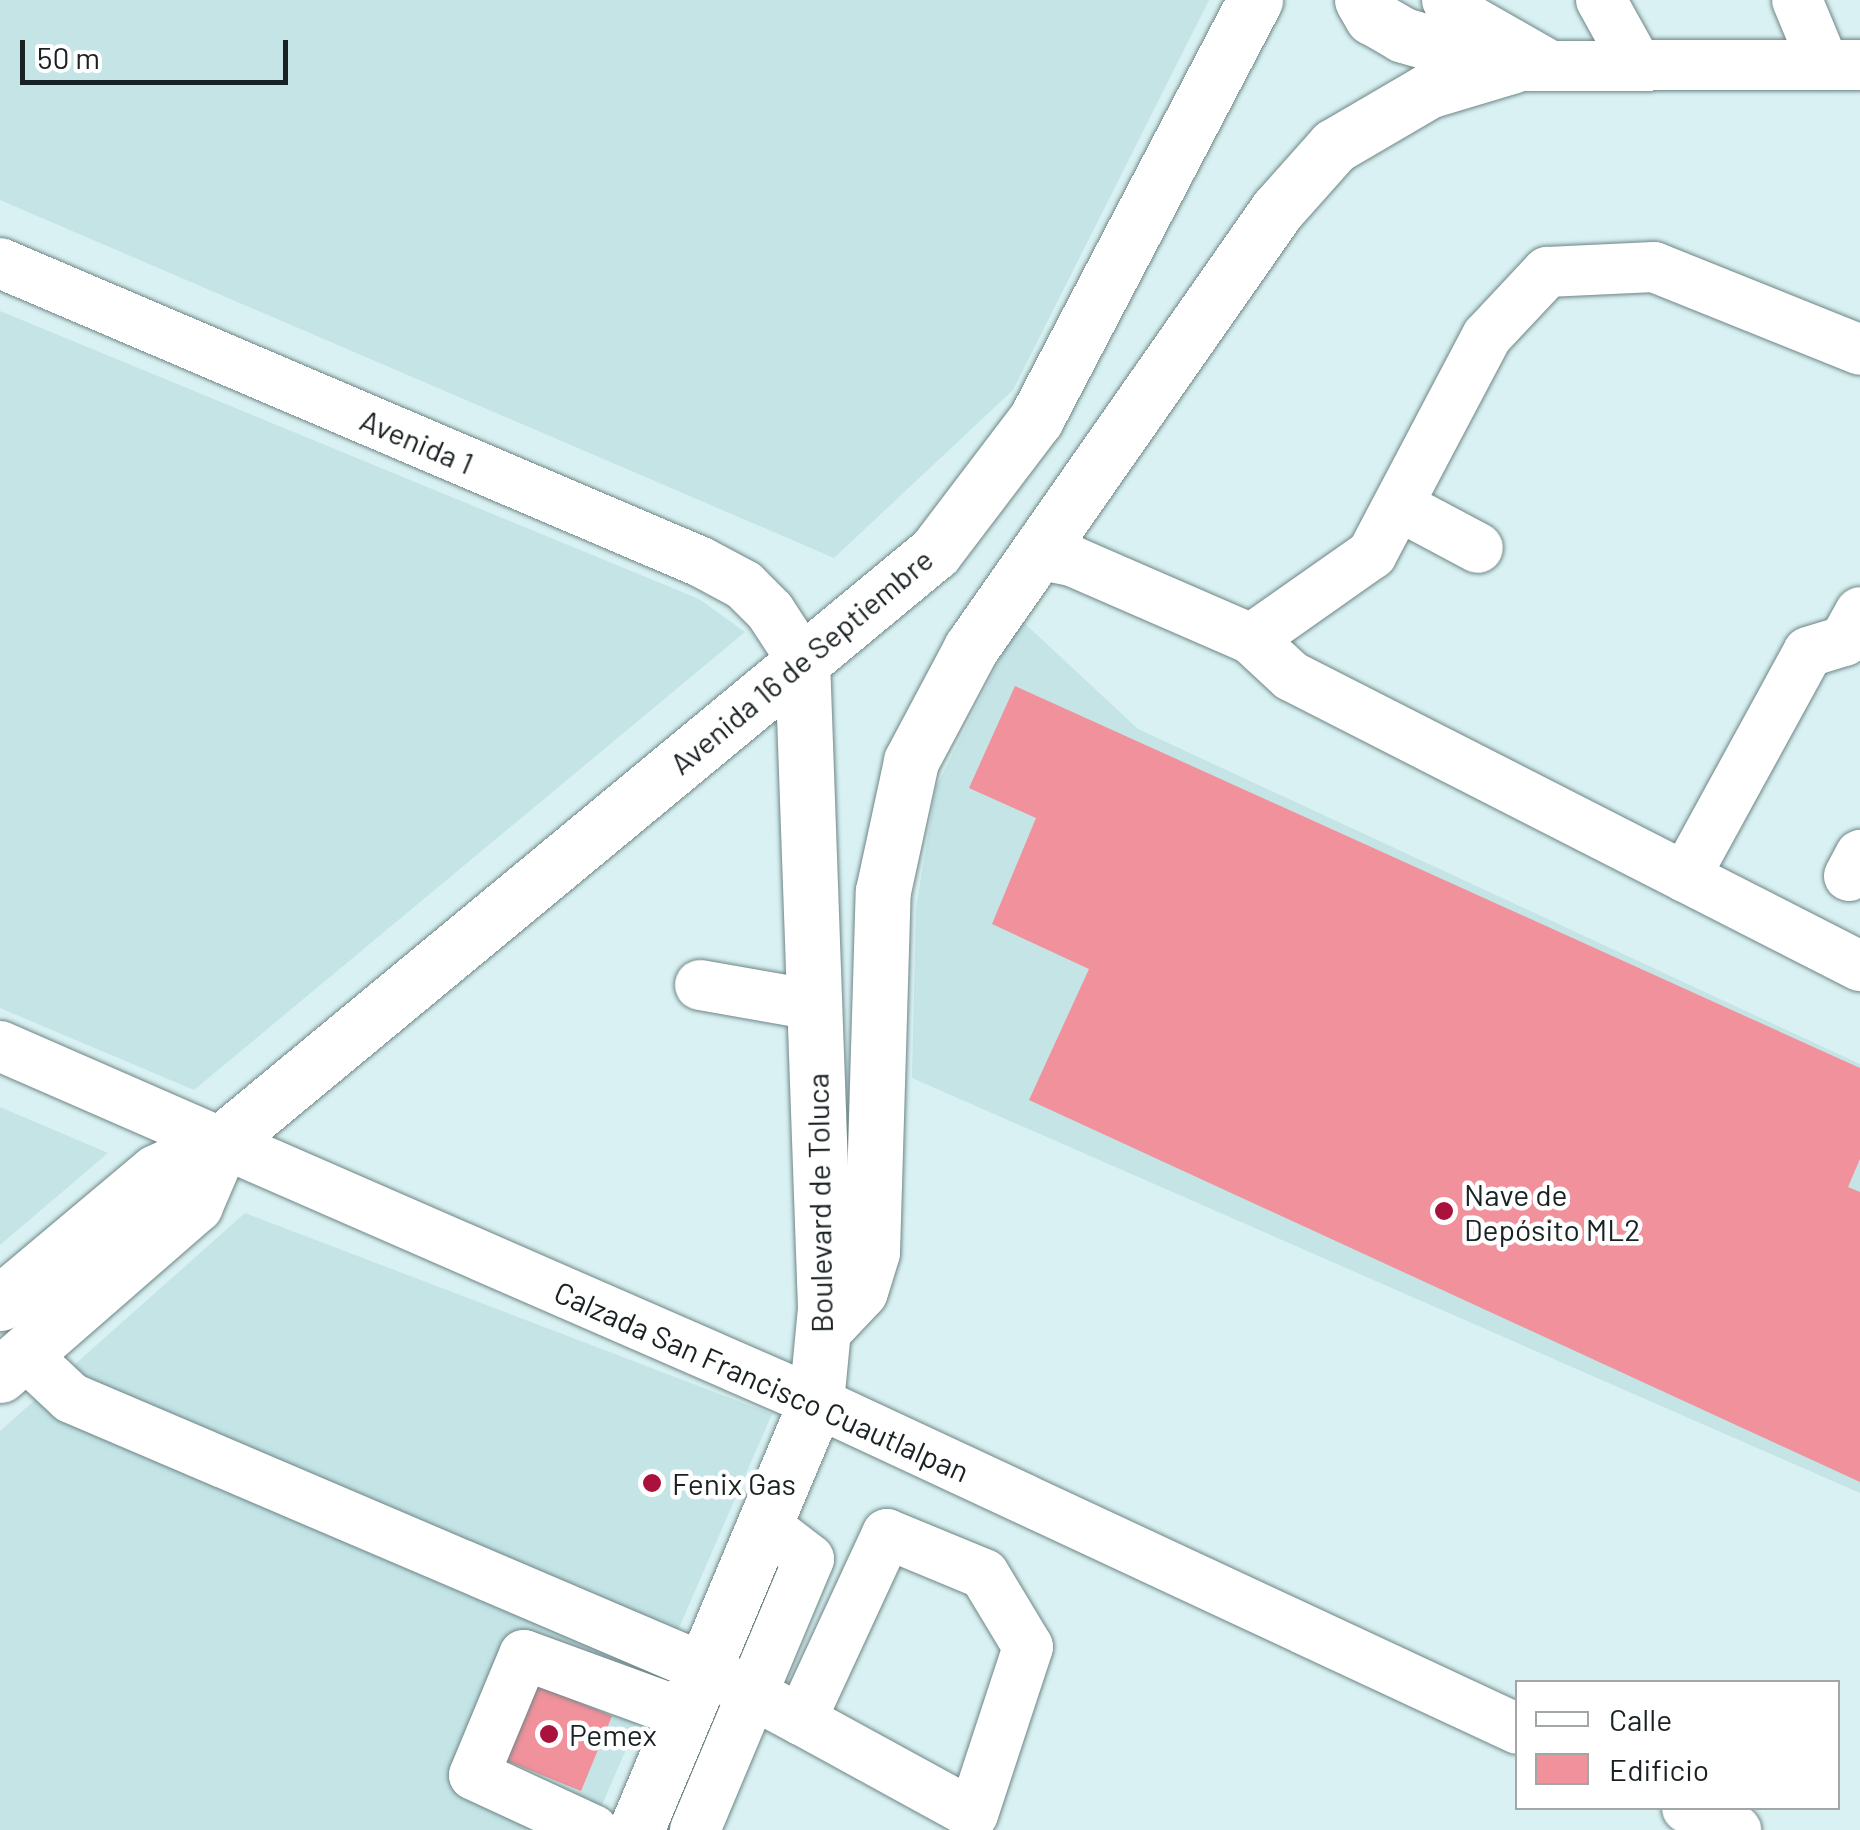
<!DOCTYPE html>
<meta charset="utf-8">
<style>
body{margin:0}
#map{position:relative;width:1860px;height:1830px;overflow:hidden;background:#d9f1f2;font-family:Barlow,sans-serif}
div>[style]{position:absolute}
[style*='--x']{left:calc(var(--x)*1px);top:calc(var(--y)*1px);width:calc(var(--w)*1px);rotate:calc(var(--a)*1deg)}
.built>*{inset:0;background:#c4e4e6}
.building>*{inset:0;background:#f0919b}
.roads{filter:drop-shadow(0 0 2px #6f8586) drop-shadow(0 0 2px #6f8586)}
.minor>*{height:50px;margin:-25px;padding:0 25px;transform-origin:25px;border-radius:25px;background:#fff}
.major>*{height:55px;margin:-27.5px;padding:0 27.5px;transform-origin:27.5px;border-radius:27.5px;background:#fff}
.dots>*{width:28px;height:28px;translate:-50% -50%;box-sizing:border-box;border:5px solid #fff;border-radius:50%}
span{translate:-50% -50%;white-space:nowrap;text-align:center;line-height:1.15;-webkit-text-stroke:9px #fff;paint-order:stroke}
.street-label{font-size:30px;color:#192122}
.poi-label{font-size:30px;color:#192122}
.left{translate:0 -50%;text-align:left}
.legend{position:absolute;left:1515px;top:1680px;width:325px;height:130px;box-sizing:border-box;background:#fff;border:2px solid #a3a6a7;margin:0;padding:12px 18px;list-style:none;font-size:30px;color:#192122}
.legend li{display:flex;align-items:center;gap:20px;height:50px}
.legend b{width:50px;border:2px solid #a3a6a7}
.scale{position:absolute;left:20px;top:40px;width:268px;height:45px;box-sizing:border-box;border:5px solid #192122;border-top:0;padding-left:12px;font-size:30px;line-height:35px;white-space:nowrap;color:#192122;-webkit-text-stroke:8px #fff;paint-order:stroke}
</style>
<div id="map">
<div class="built">
<i style="clip-path:polygon(0 0,1209px 0,1013px 390px,834px 558px,0 200px)"></i>
<i style="clip-path:polygon(0 311px,699px 599px,745px 632px,194px 1090px,0 1008px)"></i>
<i style="clip-path:polygon(1020px 619px,1138px 729px,1860px 1064px,1860px 1493px,912px 1078px,916px 908px,936px 787px)"></i>
<i style="clip-path:polygon(0 1107px,108px 1153px,0 1245px)"></i>
<i style="clip-path:polygon(245px 1213px,772px 1414px,591px 1830px,0 1830px,0 1431px)"></i>
</div>
<div class="building">
<i style="clip-path:polygon(1015px 686px,1860px 1068px,1860px 1159px,1848px 1187px,1860px 1192px,1860px 1482px,1029px 1100px,1089px 969px,992px 924px,1036px 818px,969px 788px)"></i>
<i style="clip-path:polygon(518px 1677px,612px 1716px,581px 1791px,487px 1753px)"></i>
</div>
<div class="roads">
<div class="minor">
<i style="--x:1447;--y:0;--w:13;--a:58"></i>
<i style="--x:1454;--y:11;--w:107;--a:29.7"></i>
<i style="--x:1601;--y:0;--w:74;--a:61"></i>
<i style="--x:1797;--y:0;--w:70;--a:67.4"></i>
<i style="--x:1511;--y:66;--w:349;--a:-0.2"></i>
<i style="--x:0;--y:263;--w:762;--a:23.1"></i>
<i style="--x:701;--y:562;--w:49;--a:28.1"></i>
<i style="--x:744;--y:585;--w:37;--a:45"></i>
<i style="--x:770;--y:611;--w:59;--a:56.9"></i>
<i style="--x:1401;--y:507;--w:87;--a:28"></i>
<i style="--x:1041;--y:555;--w:32;--a:11"></i>
<i style="--x:1072;--y:561;--w:195;--a:23.5"></i>
<i style="--x:1251;--y:639;--w:148;--a:-35.1"></i>
<i style="--x:1372;--y:554;--w:246;--a:-62.2"></i>
<i style="--x:1487;--y:336;--w:88;--a:-46.8"></i>
<i style="--x:1547;--y:272;--w:107;--a:-2.7"></i>
<i style="--x:1654;--y:267;--w:222;--a:21.9"></i>
<i style="--x:1251;--y:639;--w:54;--a:42.8"></i>
<i style="--x:1291;--y:676;--w:639;--a:27.01"></i>
<i style="--x:1849;--y:876;--w:24;--a:-62"></i>
<i style="--x:1685;--y:877;--w:256;--a:-61.3"></i>
<i style="--x:1808;--y:652;--w:38;--a:-17"></i>
<i style="--x:1844;--y:641;--w:33;--a:-61"></i>
<i style="--x:700;--y:985;--w:116;--a:10"></i>
<i style="--x:0;--y:1046;--w:890;--a:23.57"></i>
<i style="--x:816;--y:1402;--w:774;--a:24.98"></i>
<i style="--x:24;--y:1354;--w:64;--a:43.1"></i>
<i style="--x:71;--y:1398;--w:688;--a:23.1"></i>
<i style="--x:704;--y:1668;--w:110;--a:28.2"></i>
<i style="--x:887;--y:1534;--w:105;--a:22.4"></i>
<i style="--x:984;--y:1574;--w:85;--a:58.9"></i>
<i style="--x:1028;--y:1647;--w:176;--a:108.2"></i>
<i style="--x:973;--y:1814;--w:196;--a:-151.3"></i>
<i style="--x:801;--y:1720;--w:205;--a:-65.2"></i>
<i style="--x:1687;--y:1808;--w:54;--a:24.2"></i>
<i style="--x:593;--y:1830;--w:131;--a:-155.2"></i>
<i style="--x:474;--y:1775;--w:130;--a:-67.4"></i>
<i style="--x:524;--y:1655;--w:171;--a:20.1"></i>
<i style="--x:695;--y:1830;--w:294;--a:-67.2"></i>
<i style="--x:809;--y:1559;--w:54;--a:-142.5"></i>
</div>
<div class="major">
<i style="--x:1362;--y:0;--w:20;--a:60"></i>
<i style="--x:1372;--y:17;--w:36;--a:30"></i>
<i style="--x:1403;--y:35;--w:112;--a:16"></i>
<i style="--x:0;--y:1303;--w:204;--a:-40"></i>
<i style="--x:156;--y:1172;--w:72;--a:-24.4"></i>
<i style="--x:222;--y:1142;--w:925;--a:-39.61"></i>
<i style="--x:935;--y:552;--w:167;--a:-52.8"></i>
<i style="--x:1036;--y:419;--w:473;--a:-62.4"></i>
<i style="--x:824;--y:1329;--w:52;--a:-46.5"></i>
<i style="--x:860;--y:1291;--w:41;--a:-72.9"></i>
<i style="--x:872;--y:1252;--w:361;--a:-88.3"></i>
<i style="--x:883;--y:891;--w:133;--a:-77.8"></i>
<i style="--x:911;--y:761;--w:128;--a:-62"></i>
<i style="--x:971;--y:648;--w:534;--a:-55.06"></i>
<i style="--x:1277;--y:210;--w:86;--a:-48.3"></i>
<i style="--x:1334;--y:146;--w:109;--a:-30.3"></i>
<i style="--x:1428;--y:91;--w:87;--a:-16.8"></i>
<i style="--x:0;--y:1375;--w:259;--a:-41.1"></i>
<i style="--x:195;--y:1205;--w:69;--a:-66.8"></i>
<i style="--x:636;--y:1830;--w:464;--a:-67.2"></i>
<i style="--x:816;--y:1402;--w:94;--a:-84.5"></i>
<i style="--x:825;--y:1308;--w:648;--a:-92.03"></i>
</div>
</div>
<div class="dots">
<i style="left:1444px;top:1211px;background:#a9123d"></i>
<i style="left:652px;top:1483px;background:#a9123d"></i>
<i style="left:549px;top:1734px;background:#a9123d"></i>
</div>
<div class="street-label">
<span style="left:417px;top:441px;rotate:23deg">Avenida 1</span>
<span style="left:801px;top:661px;rotate:-40deg">Avenida 16 de Septiembre</span>
<span style="left:819px;top:1203px;rotate:-91deg">Boulevard de Toluca</span>
<span style="left:762px;top:1381px;rotate:24deg">Calzada San Francisco Cuautlalpan</span>
</div>
<div class="poi-label">
<span class="left" style="left:1464px;top:1211px">Nave de<br>Depósito ML2</span>
<span class="left" style="left:672px;top:1483px">Fenix Gas</span>
<span class="left" style="left:569px;top:1734px">Pemex</span>
</div>
<ul class="legend">
<li><b style="height:12px;background:#fff"></b>Calle</li>
<li><b style="height:28px;background:#f0919b"></b>Edificio</li>
</ul>
<div class="scale">50 m</div>
</div>
